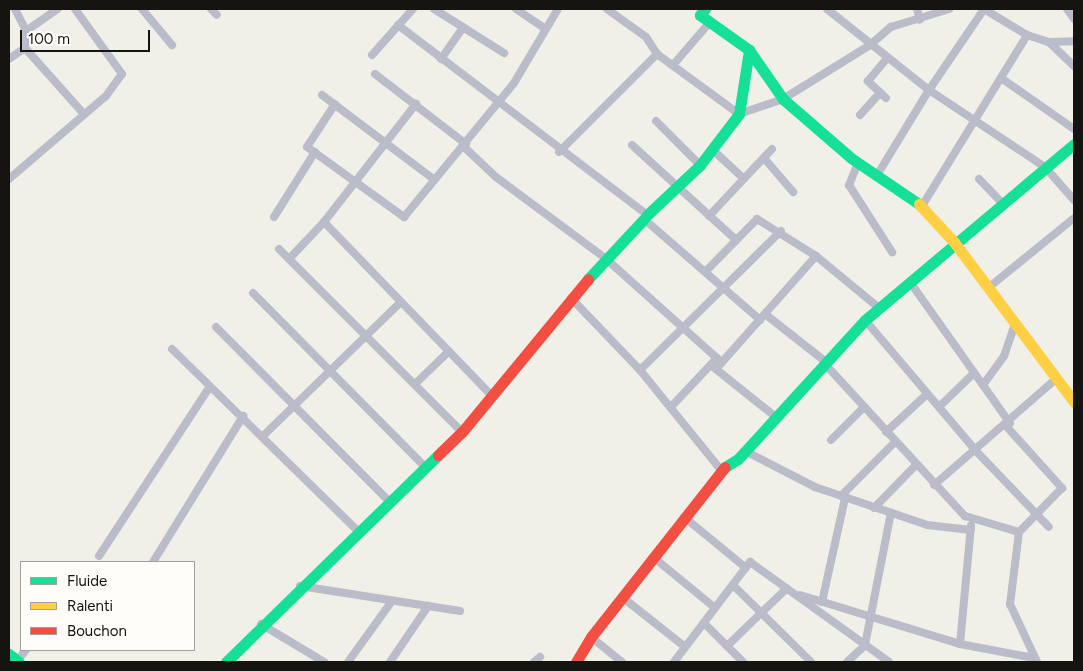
<!DOCTYPE html>
<style>
body{margin:0}
#map{position:relative;width:1083px;height:671px;overflow:hidden;background:#f0efe8;font-family:Figtree,sans-serif}
div>[style]{position:absolute}
[style*='--x']{left:calc(var(--x)*1px);top:calc(var(--y)*1px);width:calc(var(--w)*1px);rotate:calc(var(--a)*1deg)}
.street>*{height:8px;margin:-4px;padding:0 4px;transform-origin:4px;border-radius:4px;background:#babcc9}
.fast>*{height:11px;margin:-5.5px;padding:0 5.5px;transform-origin:5.5px;border-radius:5.5px;background:#16e098}
.slow>*{height:11px;margin:-5.5px;padding:0 5.5px;transform-origin:5.5px;border-radius:5.5px;background:#ffcf43}
.jam>*{height:11px;margin:-5.5px;padding:0 5.5px;transform-origin:5.5px;border-radius:5.5px;background:#f24e42}
span{translate:-50% -50%;white-space:nowrap;text-align:center;line-height:1.15;-webkit-text-stroke:5px #fffdf9;paint-order:stroke}
.frame{position:absolute;inset:0;border:10px solid #161411;pointer-events:none}
.legend{position:absolute;left:20px;top:561px;width:175px;height:90px;box-sizing:border-box;background:#fffdf9;border:1px solid #a2a09c;margin:0;padding:6px 9px;list-style:none;font-size:15px;color:#161411}
.legend li{display:flex;align-items:center;gap:10px;height:25px}
.legend b{width:25px;border:1px solid #a2a09c}
.scale{position:absolute;left:20px;top:30px;width:130px;height:22px;box-sizing:border-box;border:2px solid #161411;border-top:0;padding-left:6px;font-size:15px;line-height:18px;white-space:nowrap;color:#161411;-webkit-text-stroke:4px #fffdf9;paint-order:stroke}
</style>
<div id="map">
<div class="street">
<i style="--x:15;--y:9;--w:25;--a:63"></i>
<i style="--x:26;--y:31;--w:17;--a:93"></i>
<i style="--x:25;--y:48;--w:87;--a:48.3"></i>
<i style="--x:142;--y:9;--w:47;--a:50.2"></i>
<i style="--x:211;--y:9;--w:8;--a:45"></i>
<i style="--x:434;--y:9;--w:83;--a:32.2"></i>
<i style="--x:516;--y:9;--w:36;--a:34"></i>
<i style="--x:607;--y:9;--w:48;--a:35.7"></i>
<i style="--x:646;--y:37;--w:20;--a:57"></i>
<i style="--x:657;--y:54;--w:102;--a:36.2"></i>
<i style="--x:739;--y:114;--w:46;--a:-18.8"></i>
<i style="--x:783;--y:99;--w:102;--a:-31.8"></i>
<i style="--x:870;--y:45;--w:28;--a:-41"></i>
<i style="--x:891;--y:27;--w:61;--a:-17.2"></i>
<i style="--x:827;--y:9;--w:130;--a:38.5"></i>
<i style="--x:929;--y:90;--w:139;--a:33.6"></i>
<i style="--x:1045;--y:167;--w:44;--a:48.7"></i>
<i style="--x:917;--y:9;--w:11;--a:75"></i>
<i style="--x:984;--y:9;--w:50;--a:31.2"></i>
<i style="--x:1027;--y:35;--w:23;--a:18"></i>
<i style="--x:1049;--y:42;--w:25;--a:-2"></i>
<i style="--x:1067;--y:9;--w:12;--a:55"></i>
<i style="--x:398;--y:25;--w:313;--a:37.3"></i>
<i style="--x:647;--y:215;--w:5;--a:127"></i>
<i style="--x:644;--y:219;--w:154;--a:41"></i>
<i style="--x:26;--y:31;--w:39;--a:-35"></i>
<i style="--x:1049;--y:42;--w:35;--a:44"></i>
<i style="--x:372;--y:55;--w:62;--a:-48.3"></i>
<i style="--x:9;--y:59;--w:19;--a:-35"></i>
<i style="--x:441;--y:59;--w:39;--a:-55"></i>
<i style="--x:673;--y:65;--w:57;--a:-49.3"></i>
<i style="--x:375;--y:74;--w:115;--a:37.6"></i>
<i style="--x:1001;--y:78;--w:89;--a:34.9"></i>
<i style="--x:322;--y:95;--w:141;--a:37"></i>
<i style="--x:886;--y:98;--w:25;--a:-137"></i>
<i style="--x:868;--y:81;--w:30;--a:-50"></i>
<i style="--x:335;--y:104;--w:51;--a:123.1"></i>
<i style="--x:307;--y:147;--w:120;--a:35.8"></i>
<i style="--x:404;--y:217;--w:173;--a:-50.6"></i>
<i style="--x:514;--y:83;--w:86;--a:-59.3"></i>
<i style="--x:860;--y:115;--w:30;--a:-48"></i>
<i style="--x:656;--y:121;--w:62;--a:45"></i>
<i style="--x:632;--y:145;--w:141;--a:42.4"></i>
<i style="--x:463;--y:146;--w:45;--a:43.2"></i>
<i style="--x:496;--y:177;--w:136;--a:36.6"></i>
<i style="--x:605;--y:258;--w:150;--a:41.8"></i>
<i style="--x:717;--y:358;--w:67;--a:133.2"></i>
<i style="--x:713;--y:150;--w:42;--a:43.1"></i>
<i style="--x:559;--y:152;--w:139;--a:-45"></i>
<i style="--x:764;--y:158;--w:45;--a:49.5"></i>
<i style="--x:858;--y:163;--w:24;--a:112"></i>
<i style="--x:849;--y:185;--w:80;--a:57.3"></i>
<i style="--x:876;--y:177;--w:102;--a:-58.7"></i>
<i style="--x:929;--y:90;--w:98;--a:-55.8"></i>
<i style="--x:9;--y:179;--w:128;--a:-40.6"></i>
<i style="--x:106;--y:96;--w:27;--a:-54"></i>
<i style="--x:122;--y:74;--w:80;--a:-125.9"></i>
<i style="--x:979;--y:179;--w:33;--a:46"></i>
<i style="--x:922;--y:206;--w:201;--a:-58.4"></i>
<i style="--x:709;--y:216;--w:92;--a:-46.8"></i>
<i style="--x:274;--y:217;--w:77;--a:-57.8"></i>
<i style="--x:324;--y:222;--w:243;--a:46"></i>
<i style="--x:279;--y:249;--w:259;--a:45"></i>
<i style="--x:289;--y:259;--w:51;--a:-46.6"></i>
<i style="--x:324;--y:222;--w:150;--a:-52.1"></i>
<i style="--x:705;--y:272;--w:74;--a:-45.5"></i>
<i style="--x:757;--y:219;--w:70;--a:32.1"></i>
<i style="--x:816;--y:256;--w:82;--a:39.5"></i>
<i style="--x:910;--y:282;--w:173;--a:54.7"></i>
<i style="--x:988;--y:288;--w:111;--a:-39.1"></i>
<i style="--x:253;--y:293;--w:245;--a:45.3"></i>
<i style="--x:571;--y:298;--w:100;--a:46.2"></i>
<i style="--x:640;--y:370;--w:129;--a:51"></i>
<i style="--x:765;--y:314;--w:78;--a:38.2"></i>
<i style="--x:865;--y:320;--w:172;--a:49.7"></i>
<i style="--x:976;--y:451;--w:105;--a:46.2"></i>
<i style="--x:216;--y:327;--w:245;--a:45.2"></i>
<i style="--x:172;--y:349;--w:260;--a:44.4"></i>
<i style="--x:825;--y:364;--w:207;--a:47.4"></i>
<i style="--x:965;--y:516;--w:56;--a:16.5"></i>
<i style="--x:712;--y:366;--w:82;--a:38.6"></i>
<i style="--x:716;--y:369;--w:151;--a:-48.5"></i>
<i style="--x:640;--y:370;--w:198;--a:-44.6"></i>
<i style="--x:415;--y:384;--w:47;--a:-44.1"></i>
<i style="--x:983;--y:385;--w:36;--a:-54"></i>
<i style="--x:1004;--y:356;--w:34;--a:-71"></i>
<i style="--x:939;--y:407;--w:49;--a:-44.2"></i>
<i style="--x:1006;--y:426;--w:84;--a:47.9"></i>
<i style="--x:1062;--y:488;--w:62;--a:134.3"></i>
<i style="--x:1019;--y:532;--w:73;--a:97.1"></i>
<i style="--x:1010;--y:604;--w:64;--a:65"></i>
<i style="--x:886;--y:432;--w:56;--a:-42.8"></i>
<i style="--x:263;--y:436;--w:192;--a:-44.2"></i>
<i style="--x:831;--y:440;--w:47;--a:-45"></i>
<i style="--x:745;--y:451;--w:79;--a:27.2"></i>
<i style="--x:815;--y:487;--w:118;--a:18.7"></i>
<i style="--x:927;--y:525;--w:44;--a:6.5"></i>
<i style="--x:934;--y:485;--w:163;--a:-41"></i>
<i style="--x:841;--y:496;--w:76;--a:-45"></i>
<i style="--x:874;--y:508;--w:60;--a:-45.7"></i>
<i style="--x:684;--y:517;--w:80;--a:39.4"></i>
<i style="--x:99;--y:556;--w:201;--a:-56.8"></i>
<i style="--x:653;--y:557;--w:80;--a:39.4"></i>
<i style="--x:153;--y:562;--w:172;--a:-58.3"></i>
<i style="--x:733;--y:585;--w:110;--a:44.6"></i>
<i style="--x:300;--y:586;--w:162;--a:8.9"></i>
<i style="--x:800;--y:595;--w:167;--a:17"></i>
<i style="--x:960;--y:644;--w:75;--a:10.7"></i>
<i style="--x:622;--y:597;--w:80;--a:38.4"></i>
<i style="--x:822;--y:602;--w:107;--a:-77.5"></i>
<i style="--x:704;--y:623;--w:55;--a:45"></i>
<i style="--x:261;--y:624;--w:74;--a:31.1"></i>
<i style="--x:591;--y:637;--w:40;--a:39"></i>
<i style="--x:960;--y:644;--w:119;--a:-84.7"></i>
<i style="--x:727;--y:646;--w:83;--a:-44"></i>
<i style="--x:17;--y:661;--w:14;--a:-51"></i>
<i style="--x:348;--y:662;--w:75;--a:-54.2"></i>
<i style="--x:390;--y:662;--w:68;--a:-55.8"></i>
<i style="--x:534;--y:662;--w:8;--a:-40"></i>
<i style="--x:674;--y:662;--w:126;--a:-52.8"></i>
<i style="--x:750;--y:562;--w:171;--a:35.7"></i>
<i style="--x:847;--y:662;--w:25;--a:-43"></i>
<i style="--x:865;--y:645;--w:135;--a:-78.9"></i>
</div>
<div class="fast">
<i style="--x:705;--y:9;--w:8;--a:130"></i>
<i style="--x:700;--y:15;--w:60;--a:35.5"></i>
<i style="--x:749;--y:50;--w:60;--a:55.2"></i>
<i style="--x:783;--y:99;--w:90;--a:40.9"></i>
<i style="--x:851;--y:158;--w:82;--a:34.1"></i>
<i style="--x:647;--y:215;--w:73;--a:-43.3"></i>
<i style="--x:700;--y:165;--w:64;--a:-52.6"></i>
<i style="--x:739;--y:114;--w:65;--a:-81.1"></i>
<i style="--x:588;--y:279;--w:82;--a:-47"></i>
<i style="--x:725;--y:467;--w:15;--a:-32"></i>
<i style="--x:738;--y:459;--w:188;--a:-47.6"></i>
<i style="--x:865;--y:320;--w:273;--a:-40.1"></i>
<i style="--x:9;--y:654;--w:13;--a:39"></i>
<i style="--x:226;--y:662;--w:296;--a:-44.3"></i>
</div>
<div class="slow">
<i style="--x:919;--y:204;--w:52;--a:47.4"></i>
<i style="--x:954;--y:242;--w:200;--a:53.1"></i>
</div>
<div class="jam">
<i style="--x:438;--y:455;--w:33;--a:-44"></i>
<i style="--x:462;--y:432;--w:198;--a:-50.5"></i>
<i style="--x:576;--y:662;--w:29;--a:-59"></i>
<i style="--x:591;--y:637;--w:216;--a:-51.8"></i>
</div>
<div class="frame"></div>
<ul class="legend">
<li><b style="height:6px;background:#16e098"></b>Fluide</li>
<li><b style="height:6px;background:#ffcf43"></b>Ralenti</li>
<li><b style="height:6px;background:#f24e42"></b>Bouchon</li>
</ul>
<div class="scale">100 m</div>
</div>
